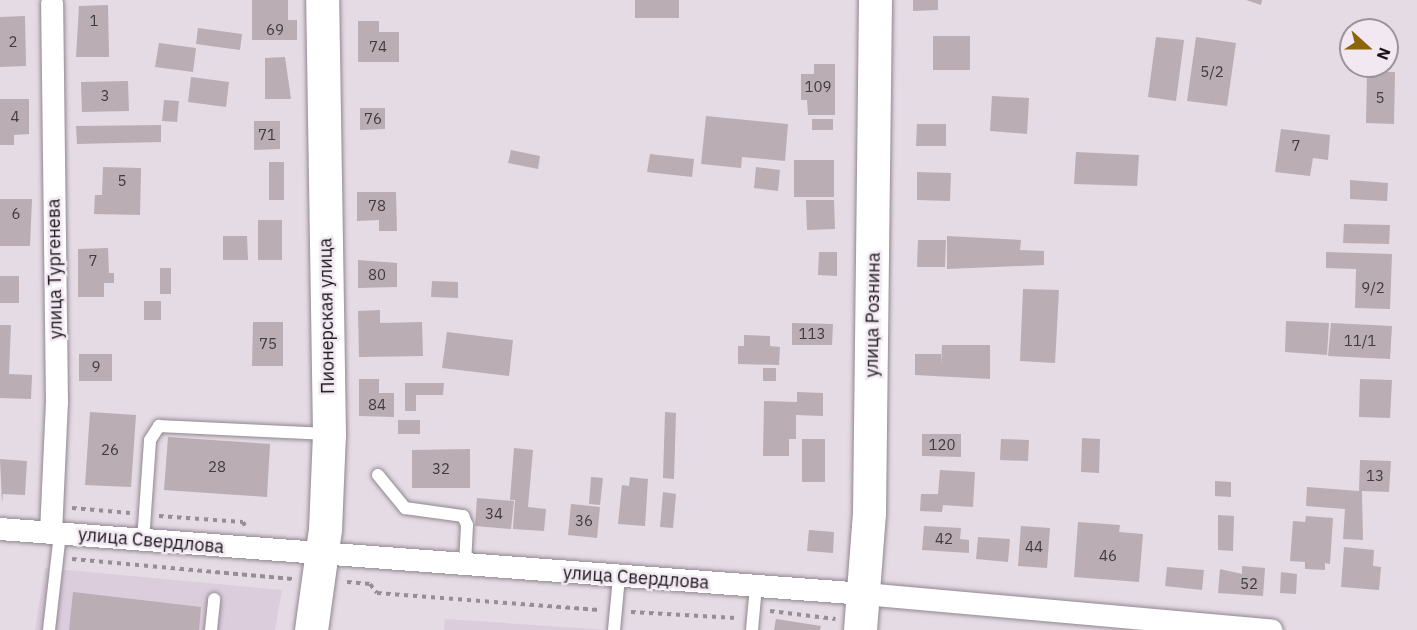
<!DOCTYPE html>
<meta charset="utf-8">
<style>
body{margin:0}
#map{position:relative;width:1417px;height:630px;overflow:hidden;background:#e5dbe5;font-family:"IBM Plex Sans",sans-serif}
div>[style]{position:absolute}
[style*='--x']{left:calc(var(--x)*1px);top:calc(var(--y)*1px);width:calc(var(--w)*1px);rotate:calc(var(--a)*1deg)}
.built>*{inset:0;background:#dccddc}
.building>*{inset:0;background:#baadb3}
.path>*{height:4px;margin-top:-2px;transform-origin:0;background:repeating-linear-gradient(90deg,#958e95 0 4.5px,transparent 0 9px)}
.roads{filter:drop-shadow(0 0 2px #908790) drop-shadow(0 0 2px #908790)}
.lane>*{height:12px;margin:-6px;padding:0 6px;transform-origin:6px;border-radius:6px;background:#fff}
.street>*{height:22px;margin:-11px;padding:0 11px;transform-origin:11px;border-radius:11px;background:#fff}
.secondary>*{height:33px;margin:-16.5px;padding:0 16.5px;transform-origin:16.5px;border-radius:16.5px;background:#fff}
span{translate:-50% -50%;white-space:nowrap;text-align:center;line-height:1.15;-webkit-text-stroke:5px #f2e8f2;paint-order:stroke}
.number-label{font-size:15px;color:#403b3f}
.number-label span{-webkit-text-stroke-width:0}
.street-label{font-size:18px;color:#181518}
.north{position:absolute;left:1339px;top:18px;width:60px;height:60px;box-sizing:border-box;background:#f2e8f2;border:2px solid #9b949b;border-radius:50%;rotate:111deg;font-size:16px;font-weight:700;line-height:24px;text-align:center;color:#181518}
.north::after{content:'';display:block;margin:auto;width:21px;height:27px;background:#8e6409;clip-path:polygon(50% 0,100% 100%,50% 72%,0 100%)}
</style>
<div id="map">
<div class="built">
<i style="clip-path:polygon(45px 568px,282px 590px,275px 630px,35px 630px)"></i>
<i style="clip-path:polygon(445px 619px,609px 630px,444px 630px)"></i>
</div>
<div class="building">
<i style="clip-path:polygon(252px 0,288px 0,288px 20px,297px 20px,297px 40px,252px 40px)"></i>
<i style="clip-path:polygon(635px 0,679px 0,679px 18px,635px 18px)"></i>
<i style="clip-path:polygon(913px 0,938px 0,938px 10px,913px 11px)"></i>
<i style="clip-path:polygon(1246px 0,1262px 0,1261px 5px)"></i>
<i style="clip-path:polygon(108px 5px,109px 57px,76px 57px,79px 6px)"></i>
<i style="clip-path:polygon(25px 16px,26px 66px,0 67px,0 17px)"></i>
<i style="clip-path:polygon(358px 21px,379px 21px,379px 32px,399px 32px,399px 62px,358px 62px)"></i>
<i style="clip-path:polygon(198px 28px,242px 34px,240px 50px,196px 44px)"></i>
<i style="clip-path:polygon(933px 36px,970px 36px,970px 70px,933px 70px)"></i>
<i style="clip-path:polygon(1156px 37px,1184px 40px,1176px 101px,1148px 97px)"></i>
<i style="clip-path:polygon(1196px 37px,1236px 43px,1227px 106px,1187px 101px)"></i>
<i style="clip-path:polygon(159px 43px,196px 48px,193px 72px,155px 67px)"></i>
<i style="clip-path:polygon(285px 57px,291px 99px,265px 99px,265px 58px)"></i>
<i style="clip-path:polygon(814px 64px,835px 64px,835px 115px,808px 115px,807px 100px,801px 100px,801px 74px,814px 74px)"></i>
<i style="clip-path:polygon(1367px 71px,1395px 72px,1394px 124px,1366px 123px)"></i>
<i style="clip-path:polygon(191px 77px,229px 82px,226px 107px,188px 102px)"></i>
<i style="clip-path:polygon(128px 81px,129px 111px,82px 112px,81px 82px)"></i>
<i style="clip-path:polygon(992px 96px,1029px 98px,1027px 134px,990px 131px)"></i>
<i style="clip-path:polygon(0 99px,29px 99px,29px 134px,14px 135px,14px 145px,0 145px)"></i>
<i style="clip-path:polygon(164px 100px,179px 101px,177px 122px,162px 121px)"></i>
<i style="clip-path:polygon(360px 108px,385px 108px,385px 129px,360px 130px)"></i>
<i style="clip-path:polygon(706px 116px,788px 124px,785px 161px,742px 157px,741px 168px,701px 164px)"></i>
<i style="clip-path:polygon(812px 119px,833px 119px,833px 130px,812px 130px)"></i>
<i style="clip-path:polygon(254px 121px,280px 121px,280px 149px,254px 150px)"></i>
<i style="clip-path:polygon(917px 124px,946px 124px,946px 146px,916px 146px)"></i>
<i style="clip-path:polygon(161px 125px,161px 142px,77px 144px,76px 126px)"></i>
<i style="clip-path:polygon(1281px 129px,1330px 135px,1328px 160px,1313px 158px,1310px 176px,1275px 172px)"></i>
<i style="clip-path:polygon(511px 150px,540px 156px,538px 169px,508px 163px)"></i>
<i style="clip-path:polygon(1076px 152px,1139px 155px,1137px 186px,1074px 184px)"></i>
<i style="clip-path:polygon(650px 154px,694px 159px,692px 177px,647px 172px)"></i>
<i style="clip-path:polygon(794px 160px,834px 160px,834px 197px,794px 197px)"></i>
<i style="clip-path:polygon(269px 162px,284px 162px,284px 200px,269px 200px)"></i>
<i style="clip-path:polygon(103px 167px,141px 168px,140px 215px,94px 214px,95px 195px,102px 195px)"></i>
<i style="clip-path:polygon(756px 167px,780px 170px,778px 191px,754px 188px)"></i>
<i style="clip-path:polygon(917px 172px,951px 173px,950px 201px,917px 200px)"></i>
<i style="clip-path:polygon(1350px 180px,1388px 183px,1387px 201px,1350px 199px)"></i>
<i style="clip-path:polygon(357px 192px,396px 192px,397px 231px,379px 231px,379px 220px,357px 221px)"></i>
<i style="clip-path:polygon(0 199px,32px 199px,30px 246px,0 246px)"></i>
<i style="clip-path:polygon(806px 200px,834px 200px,835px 229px,807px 230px)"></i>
<i style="clip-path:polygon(258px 220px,282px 220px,282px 260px,258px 260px)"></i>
<i style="clip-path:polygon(1344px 224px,1390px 225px,1389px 244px,1343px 243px)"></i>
<i style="clip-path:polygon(223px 236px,247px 236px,248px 260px,223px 260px)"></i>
<i style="clip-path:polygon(947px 236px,1021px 240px,1020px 250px,1044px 251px,1044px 265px,947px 269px)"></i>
<i style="clip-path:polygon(918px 240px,946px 240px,945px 267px,917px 267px)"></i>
<i style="clip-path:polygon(108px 248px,109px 273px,114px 273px,114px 283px,104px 283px,104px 297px,78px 297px,78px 249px)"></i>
<i style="clip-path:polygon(819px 252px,837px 252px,837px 276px,818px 275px)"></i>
<i style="clip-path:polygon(1326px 252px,1392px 254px,1390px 309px,1355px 308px,1356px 269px,1326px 268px)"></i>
<i style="clip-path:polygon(358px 260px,397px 263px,397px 287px,358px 288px)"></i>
<i style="clip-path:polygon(160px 268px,171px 268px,171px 294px,160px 294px)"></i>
<i style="clip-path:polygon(0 276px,19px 276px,19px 303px,0 303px)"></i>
<i style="clip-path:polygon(432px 281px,458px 282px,458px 298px,431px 297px)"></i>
<i style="clip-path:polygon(1023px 289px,1059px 290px,1055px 363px,1020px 361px)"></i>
<i style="clip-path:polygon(144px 301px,161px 301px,161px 320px,144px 320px)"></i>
<i style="clip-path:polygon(380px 310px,380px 323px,422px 322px,423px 356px,359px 357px,358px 311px)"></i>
<i style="clip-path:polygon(1286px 321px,1329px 323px,1327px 355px,1285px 352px)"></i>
<i style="clip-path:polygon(253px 322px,283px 322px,283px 366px,252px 366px)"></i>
<i style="clip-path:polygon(792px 323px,833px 324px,832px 345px,792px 345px)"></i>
<i style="clip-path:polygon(1331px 323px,1392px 326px,1390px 359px,1328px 356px)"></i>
<i style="clip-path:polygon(0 325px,11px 325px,9px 374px,32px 375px,31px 399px,0 398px)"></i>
<i style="clip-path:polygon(447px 332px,513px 340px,509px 376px,442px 368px)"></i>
<i style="clip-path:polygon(744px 335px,770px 336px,770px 346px,780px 347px,779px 365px,738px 364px,738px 346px,744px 346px)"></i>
<i style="clip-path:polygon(942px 345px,990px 345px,990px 379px,915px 375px,915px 354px,941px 354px,941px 366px)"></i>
<i style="clip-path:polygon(79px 354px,112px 354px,112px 381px,79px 381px)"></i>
<i style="clip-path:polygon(763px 368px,776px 368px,776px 381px,763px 381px)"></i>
<i style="clip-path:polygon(359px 379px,379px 379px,379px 393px,394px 393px,394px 417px,359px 416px)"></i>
<i style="clip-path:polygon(1360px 379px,1392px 380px,1390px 418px,1359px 417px)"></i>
<i style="clip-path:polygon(405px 383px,444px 383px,443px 395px,416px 395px,416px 411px,405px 411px)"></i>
<i style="clip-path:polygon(797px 392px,823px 393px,823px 416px,796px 415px,796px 439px,789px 439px,789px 456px,763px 456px,764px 401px,797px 402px)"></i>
<i style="clip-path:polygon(90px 412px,136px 415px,131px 487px,85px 485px)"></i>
<i style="clip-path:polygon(665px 412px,676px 413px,674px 479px,663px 478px)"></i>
<i style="clip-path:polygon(398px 420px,420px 420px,420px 434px,398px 434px)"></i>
<i style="clip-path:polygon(922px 434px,961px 434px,961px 457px,922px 456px)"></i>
<i style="clip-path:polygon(168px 437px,270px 444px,267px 497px,164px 490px)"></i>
<i style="clip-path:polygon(1082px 438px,1100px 439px,1099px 473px,1081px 472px)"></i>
<i style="clip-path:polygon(802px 439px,825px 439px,825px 482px,802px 482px)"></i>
<i style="clip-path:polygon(1001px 439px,1029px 440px,1028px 461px,1000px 460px)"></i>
<i style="clip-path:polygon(514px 448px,533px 450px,528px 507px,546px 509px,544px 531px,513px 529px,515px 500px,510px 500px)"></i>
<i style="clip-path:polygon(470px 449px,470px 488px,412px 488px,412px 450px)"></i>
<i style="clip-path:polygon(0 459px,27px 461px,25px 495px,3px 494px,2px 503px)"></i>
<i style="clip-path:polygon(1360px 460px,1391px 461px,1389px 492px,1362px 491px,1363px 540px,1343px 539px,1345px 509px,1306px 506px,1307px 487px,1359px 491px)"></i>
<i style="clip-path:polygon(940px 470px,975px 472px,973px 507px,943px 505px,942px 512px,920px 511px,921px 494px,938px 494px)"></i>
<i style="clip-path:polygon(591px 477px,603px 478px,600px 505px,589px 504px)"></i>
<i style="clip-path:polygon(630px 477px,648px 479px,645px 526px,618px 524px,622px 485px,629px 486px)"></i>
<i style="clip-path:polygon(1215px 481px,1231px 482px,1231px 497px,1215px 496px)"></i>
<i style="clip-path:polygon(663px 492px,676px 494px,673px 528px,660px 527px)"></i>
<i style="clip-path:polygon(477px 498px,514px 501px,511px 529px,475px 526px)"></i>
<i style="clip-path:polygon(571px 504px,600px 507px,597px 538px,568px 535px)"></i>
<i style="clip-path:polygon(1218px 515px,1234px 516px,1233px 551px,1218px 550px)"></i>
<i style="clip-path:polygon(1306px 516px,1333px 518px,1330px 564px,1325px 563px,1325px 570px,1305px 569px,1305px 562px,1290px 561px,1293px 521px,1305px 522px)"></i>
<i style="clip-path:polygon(1078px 522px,1120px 525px,1119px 532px,1143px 534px,1139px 582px,1074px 577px)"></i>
<i style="clip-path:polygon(924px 526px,961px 528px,960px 539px,969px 540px,969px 553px,922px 550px)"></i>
<i style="clip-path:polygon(1021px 526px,1050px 528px,1047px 568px,1018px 566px)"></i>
<i style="clip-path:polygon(809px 530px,834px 532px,833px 553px,807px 551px)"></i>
<i style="clip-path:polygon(978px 537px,1010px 539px,1008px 562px,976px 559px)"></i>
<i style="clip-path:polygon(1344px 547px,1374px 550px,1373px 566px,1381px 567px,1379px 590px,1341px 587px)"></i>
<i style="clip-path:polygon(1242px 566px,1265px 568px,1263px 596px,1218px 593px,1220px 569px,1242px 574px)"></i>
<i style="clip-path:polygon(1167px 567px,1204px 570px,1202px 590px,1165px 586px)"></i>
<i style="clip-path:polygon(1281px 572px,1297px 574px,1296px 594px,1280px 593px)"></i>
<i style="clip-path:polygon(73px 592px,201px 607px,199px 630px,69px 630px)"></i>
<i style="clip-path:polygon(776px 619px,821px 626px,820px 630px,774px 630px)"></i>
</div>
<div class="path">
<i style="--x:72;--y:508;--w:58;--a:4.9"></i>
<i style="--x:159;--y:516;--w:84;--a:4.1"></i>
<i style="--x:243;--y:522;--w:4;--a:63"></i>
<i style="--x:72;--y:559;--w:221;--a:5.2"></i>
<i style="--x:347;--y:582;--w:23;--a:5"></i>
<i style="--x:370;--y:584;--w:11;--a:52"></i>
<i style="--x:377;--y:593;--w:223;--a:4.4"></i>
<i style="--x:770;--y:611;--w:66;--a:6.9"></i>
<i style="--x:631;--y:612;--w:105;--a:3.3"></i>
</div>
<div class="roads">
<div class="lane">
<i style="--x:378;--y:475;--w:43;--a:50.7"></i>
<i style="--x:405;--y:508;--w:59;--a:7.9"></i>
<i style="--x:463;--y:516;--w:10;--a:66"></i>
<i style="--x:467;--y:525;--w:40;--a:92.9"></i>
<i style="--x:143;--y:541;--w:101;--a:-86"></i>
<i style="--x:150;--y:440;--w:17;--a:-57"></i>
<i style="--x:159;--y:426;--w:168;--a:2.7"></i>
<i style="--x:49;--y:630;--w:97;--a:-83.5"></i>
<i style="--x:211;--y:630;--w:31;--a:-84"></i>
<i style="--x:614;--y:630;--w:53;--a:-84.6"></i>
<i style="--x:752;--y:630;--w:44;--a:-84.8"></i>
</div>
<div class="street">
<i style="--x:0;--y:529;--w:866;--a:4.3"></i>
<i style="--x:864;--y:594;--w:409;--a:5.1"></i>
<i style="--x:51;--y:533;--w:130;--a:-87.4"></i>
<i style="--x:57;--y:403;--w:399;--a:-90.7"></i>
</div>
<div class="secondary">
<i style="--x:311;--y:630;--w:102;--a:-82.1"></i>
<i style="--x:325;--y:529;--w:95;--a:-87.6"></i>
<i style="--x:329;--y:434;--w:434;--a:-90.9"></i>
<i style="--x:860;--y:630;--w:117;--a:-85.6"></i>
<i style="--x:869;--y:513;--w:513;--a:-89.33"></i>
</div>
</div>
<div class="number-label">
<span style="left:94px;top:21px">1</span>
<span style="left:275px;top:30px">69</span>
<span style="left:13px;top:42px">2</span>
<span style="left:378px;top:47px">74</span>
<span style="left:1212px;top:72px">5/2</span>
<span style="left:818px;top:87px">109</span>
<span style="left:105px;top:96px">3</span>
<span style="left:1380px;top:98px">5</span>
<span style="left:15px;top:117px">4</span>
<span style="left:373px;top:119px">76</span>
<span style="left:267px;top:135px">71</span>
<span style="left:1296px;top:146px">7</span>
<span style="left:122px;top:181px">5</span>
<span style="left:377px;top:206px">78</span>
<span style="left:16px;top:214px">6</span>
<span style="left:93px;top:261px">7</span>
<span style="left:377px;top:275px">80</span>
<span style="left:1373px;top:288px">9/2</span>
<span style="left:812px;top:334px">113</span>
<span style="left:1360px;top:341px">11/1</span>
<span style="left:268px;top:344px">75</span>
<span style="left:96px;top:367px">9</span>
<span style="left:377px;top:405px">84</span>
<span style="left:942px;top:445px">120</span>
<span style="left:110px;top:450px">26</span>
<span style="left:217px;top:467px">28</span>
<span style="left:441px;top:469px">32</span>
<span style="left:1375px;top:476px">13</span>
<span style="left:494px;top:514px">34</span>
<span style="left:584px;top:521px">36</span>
<span style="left:944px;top:539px">42</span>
<span style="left:1034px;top:547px">44</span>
<span style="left:1108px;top:556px">46</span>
<span style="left:1249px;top:584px">52</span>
</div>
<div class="street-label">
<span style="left:55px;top:269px;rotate:-91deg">улица Тургенева</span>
<span style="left:873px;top:315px;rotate:-89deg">улица Рознина</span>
<span style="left:327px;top:316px;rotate:-91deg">Пионерская улица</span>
<span style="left:151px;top:541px;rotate:5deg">улица Свердлова</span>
<span style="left:636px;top:578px;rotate:4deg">улица Свердлова</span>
</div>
<div class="north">N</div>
</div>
